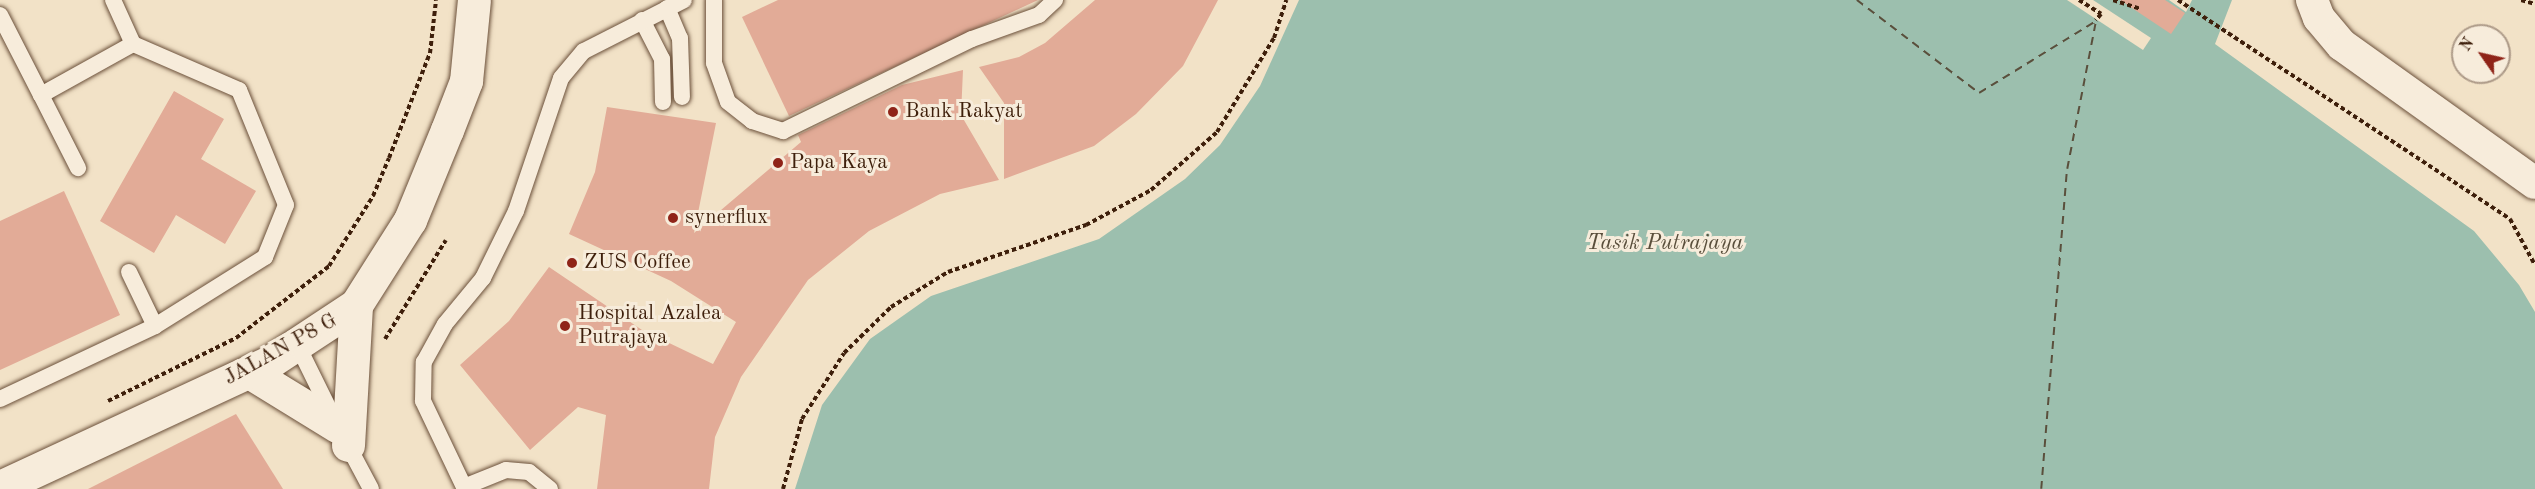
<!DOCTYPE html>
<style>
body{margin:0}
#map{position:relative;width:2535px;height:489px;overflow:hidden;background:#f2e2c7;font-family:"Old Standard TT",serif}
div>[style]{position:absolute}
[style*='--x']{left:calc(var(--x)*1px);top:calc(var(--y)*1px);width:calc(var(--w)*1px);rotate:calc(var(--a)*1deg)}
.water>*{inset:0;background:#9cbfae}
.pier>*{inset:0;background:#f2e2c7}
.ferry>*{height:1.5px;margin-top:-0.75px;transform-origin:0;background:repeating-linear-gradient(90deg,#5a4f3c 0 8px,transparent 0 14px)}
.building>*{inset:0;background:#e2ab97}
.path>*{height:4px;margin-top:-2px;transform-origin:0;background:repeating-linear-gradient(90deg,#3e1f0b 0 4.5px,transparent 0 7.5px)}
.roads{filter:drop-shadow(0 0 2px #6b503a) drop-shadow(0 0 2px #6b503a)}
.service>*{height:16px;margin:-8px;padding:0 8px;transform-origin:8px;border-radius:8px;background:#f7ecdb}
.minor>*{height:32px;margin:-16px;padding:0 16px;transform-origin:16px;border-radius:16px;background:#f7ecdb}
.tertiary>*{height:33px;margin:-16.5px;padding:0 16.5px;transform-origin:16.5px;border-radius:16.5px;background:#f7ecdb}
.dots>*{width:16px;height:16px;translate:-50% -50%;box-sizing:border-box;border:3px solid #f7ecdb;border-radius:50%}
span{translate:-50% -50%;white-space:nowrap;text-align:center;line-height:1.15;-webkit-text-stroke:6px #f7ecdb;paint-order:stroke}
.poi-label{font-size:21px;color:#3e1f0b}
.left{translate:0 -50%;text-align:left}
.street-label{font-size:21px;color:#3e1f0b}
.water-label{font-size:22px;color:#5a4f3c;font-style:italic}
.north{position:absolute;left:2451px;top:24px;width:60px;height:60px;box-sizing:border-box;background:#f7ecdb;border:2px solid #ad9a88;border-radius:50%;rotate:304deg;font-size:16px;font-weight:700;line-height:24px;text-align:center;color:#3e1f0b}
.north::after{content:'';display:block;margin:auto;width:21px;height:27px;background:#8f2418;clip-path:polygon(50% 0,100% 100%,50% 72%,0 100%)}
</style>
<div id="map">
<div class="water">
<i style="clip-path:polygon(1299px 0,2169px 0,2186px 12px,2192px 0,2232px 0,2215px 44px,2474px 231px,2519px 285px,2535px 312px,2535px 489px,795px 489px,822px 405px,870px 339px,931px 296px,1099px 239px,1185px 179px,1220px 145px,1260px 86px)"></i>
</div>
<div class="pier">
<i style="clip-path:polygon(2067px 0,2093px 0,2151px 38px,2143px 50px)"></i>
</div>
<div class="ferry">
<i style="--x:1857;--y:0;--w:153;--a:37.3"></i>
<i style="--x:1979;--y:93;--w:137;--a:-31.6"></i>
<i style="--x:2041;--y:489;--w:321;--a:-85.4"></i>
<i style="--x:2067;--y:169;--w:152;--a:-79"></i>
</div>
<div class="building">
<i style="clip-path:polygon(778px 0,1038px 0,789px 116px,742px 17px)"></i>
<i style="clip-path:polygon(1095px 0,1218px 0,1183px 66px,1136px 114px,1094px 146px,1004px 179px,1004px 103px,979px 67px,1019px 57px,1045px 43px)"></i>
<i style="clip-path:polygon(2120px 0,2165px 0,2185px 13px,2171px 34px)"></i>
<i style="clip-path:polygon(963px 70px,961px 115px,999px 180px,940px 194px,869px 231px,808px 280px,741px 377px,715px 437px,709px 489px,597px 489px,606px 415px,578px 407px,530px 450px,460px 365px,509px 321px,549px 267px,642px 330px,713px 364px,736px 322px,671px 281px,569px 234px,595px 172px,607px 107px,716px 123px,694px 233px,801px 142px,798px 135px,902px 85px)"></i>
<i style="clip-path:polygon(174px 91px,224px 119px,201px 159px,256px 191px,225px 244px,176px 215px,154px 253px,100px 221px)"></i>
<i style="clip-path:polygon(64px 191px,120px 315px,0 370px,0 221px)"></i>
<i style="clip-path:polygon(236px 414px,283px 489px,88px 489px)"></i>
</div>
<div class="path">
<i style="--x:2079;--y:0;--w:26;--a:32"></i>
<i style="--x:2101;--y:14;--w:8;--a:130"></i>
<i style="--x:2113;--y:0;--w:28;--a:18"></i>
<i style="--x:2178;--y:0;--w:398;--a:33.4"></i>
<i style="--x:2510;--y:219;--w:52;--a:61.5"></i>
<i style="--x:2521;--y:0;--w:15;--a:16"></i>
<i style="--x:385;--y:339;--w:116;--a:-58.4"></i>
<i style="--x:108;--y:401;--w:143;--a:-26.2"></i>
<i style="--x:236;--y:338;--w:118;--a:-37.7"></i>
<i style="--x:329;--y:266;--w:83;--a:-57.8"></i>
<i style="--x:373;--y:196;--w:41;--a:-67.2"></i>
<i style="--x:389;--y:158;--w:113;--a:-68.7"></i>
<i style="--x:430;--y:53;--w:53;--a:-83.5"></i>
<i style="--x:783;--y:489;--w:73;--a:-74.8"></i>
<i style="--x:802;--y:419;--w:78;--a:-57.5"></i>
<i style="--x:844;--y:353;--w:66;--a:-44.4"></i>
<i style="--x:891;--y:307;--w:67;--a:-31.6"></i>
<i style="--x:948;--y:272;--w:146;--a:-18.8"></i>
<i style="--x:1086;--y:225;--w:74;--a:-28.3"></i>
<i style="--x:1151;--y:190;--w:88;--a:-41.3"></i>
<i style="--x:1217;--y:132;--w:110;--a:-58.8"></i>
<i style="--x:1274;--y:38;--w:40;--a:-72"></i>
</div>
<div class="roads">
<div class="service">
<i style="--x:714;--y:0;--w:63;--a:90"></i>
<i style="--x:714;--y:63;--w:41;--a:70.3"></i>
<i style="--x:728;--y:102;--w:31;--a:38"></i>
<i style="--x:752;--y:121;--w:33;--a:18"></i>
<i style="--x:783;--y:131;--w:210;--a:-26"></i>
<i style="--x:972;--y:39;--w:71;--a:-19.7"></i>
<i style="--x:1039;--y:15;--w:22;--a:-43"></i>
<i style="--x:667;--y:8;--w:33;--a:67"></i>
<i style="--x:680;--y:38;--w:59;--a:88.1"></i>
<i style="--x:0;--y:15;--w:90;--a:62.9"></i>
<i style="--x:41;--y:95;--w:105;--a:-29"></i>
<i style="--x:642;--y:20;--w:44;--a:62.9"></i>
<i style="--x:662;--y:59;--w:43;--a:88.7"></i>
<i style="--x:41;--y:95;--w:82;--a:63.1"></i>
<i style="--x:129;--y:272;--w:60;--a:64.3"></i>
<i style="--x:298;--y:346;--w:79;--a:63.8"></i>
<i style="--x:0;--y:399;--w:171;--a:-25.2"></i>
<i style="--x:155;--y:326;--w:130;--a:-32.1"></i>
<i style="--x:265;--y:257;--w:56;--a:-68"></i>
<i style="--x:286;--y:205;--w:124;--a:-112.2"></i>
<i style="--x:239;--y:90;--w:116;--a:-156.5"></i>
<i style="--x:133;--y:44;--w:48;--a:-114.4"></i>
<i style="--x:345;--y:440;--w:55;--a:62"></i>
<i style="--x:464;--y:487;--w:45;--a:-22"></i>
<i style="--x:506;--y:470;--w:23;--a:5"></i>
<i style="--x:529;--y:472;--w:27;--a:39"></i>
<i style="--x:465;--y:489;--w:98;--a:-115.5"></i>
<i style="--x:423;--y:401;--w:39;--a:-89"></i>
<i style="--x:424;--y:362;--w:43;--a:-61.1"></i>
<i style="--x:445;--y:324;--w:60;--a:-50.4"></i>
<i style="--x:483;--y:278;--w:75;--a:-63.8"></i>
<i style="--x:516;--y:211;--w:140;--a:-71.3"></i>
<i style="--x:561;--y:78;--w:35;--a:-50"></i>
<i style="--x:584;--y:51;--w:112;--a:-27"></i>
</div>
<div class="minor">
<i style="--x:2312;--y:0;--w:19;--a:69"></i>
<i style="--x:2319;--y:18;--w:35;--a:50"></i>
<i style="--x:2342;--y:45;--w:237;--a:35.6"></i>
</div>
<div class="tertiary">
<i style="--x:249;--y:372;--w:103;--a:31.5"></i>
<i style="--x:348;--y:445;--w:140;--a:-86.7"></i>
<i style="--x:0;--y:487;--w:299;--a:-24.9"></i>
<i style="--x:271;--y:361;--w:102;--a:-33.4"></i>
<i style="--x:356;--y:305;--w:101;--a:-57.6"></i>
<i style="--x:410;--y:220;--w:97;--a:-67.7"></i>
<i style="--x:447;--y:130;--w:53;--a:-68.8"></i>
<i style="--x:466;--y:81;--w:81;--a:-84.4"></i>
</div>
</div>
<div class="dots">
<i style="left:893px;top:112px;background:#8f2418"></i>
<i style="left:778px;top:163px;background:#8f2418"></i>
<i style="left:673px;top:218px;background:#8f2418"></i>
<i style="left:572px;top:263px;background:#8f2418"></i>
<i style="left:565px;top:326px;background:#8f2418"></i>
</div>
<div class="poi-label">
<span class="left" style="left:905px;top:112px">Bank Rakyat</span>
<span class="left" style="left:790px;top:163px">Papa Kaya</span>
<span class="left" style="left:685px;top:218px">synerflux</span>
<span class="left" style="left:584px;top:263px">ZUS Coffee</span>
<span class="left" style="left:578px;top:326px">Hospital Azalea<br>Putrajaya</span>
</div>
<div class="street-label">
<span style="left:281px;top:350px;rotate:-29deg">JALAN P8 G</span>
</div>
<div class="water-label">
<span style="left:1665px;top:244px">Tasik Putrajaya</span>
</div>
<div class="north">N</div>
</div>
